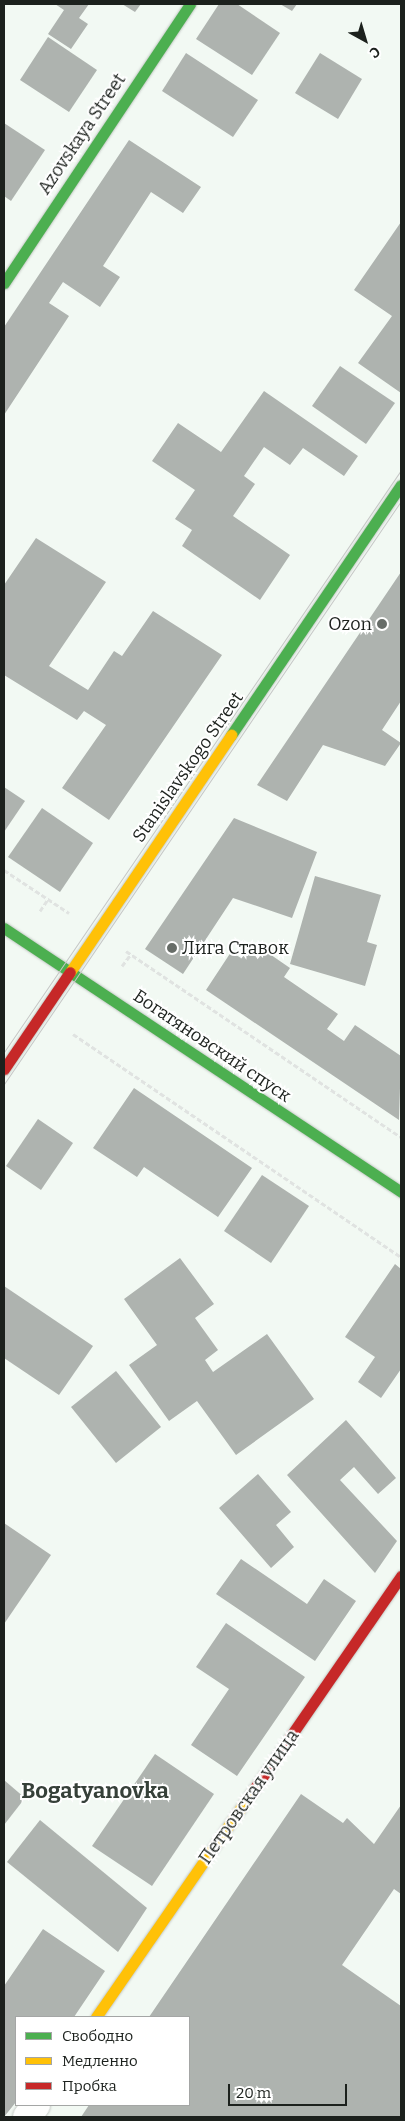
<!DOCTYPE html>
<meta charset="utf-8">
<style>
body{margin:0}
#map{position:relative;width:405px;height:2121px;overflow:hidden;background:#f2f9f3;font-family:Bitter,serif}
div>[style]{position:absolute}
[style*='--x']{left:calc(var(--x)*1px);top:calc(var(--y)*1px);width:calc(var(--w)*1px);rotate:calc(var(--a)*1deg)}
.building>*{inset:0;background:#aeb3af}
.path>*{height:3px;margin-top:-1.5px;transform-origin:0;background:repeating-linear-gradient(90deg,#e0e3e1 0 5px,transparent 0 7.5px)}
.roads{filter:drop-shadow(0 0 1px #c3c8c4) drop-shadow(0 0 1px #c3c8c4)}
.street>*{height:28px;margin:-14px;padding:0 14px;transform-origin:14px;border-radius:14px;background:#fdfefd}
.fast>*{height:11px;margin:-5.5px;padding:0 5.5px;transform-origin:5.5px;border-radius:5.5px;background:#4caf50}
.slow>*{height:11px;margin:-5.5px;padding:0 5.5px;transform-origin:5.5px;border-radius:5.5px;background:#ffc107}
.jam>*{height:11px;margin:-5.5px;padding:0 5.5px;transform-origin:5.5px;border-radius:5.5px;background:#c62828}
.tram>*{height:1px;margin:-0.5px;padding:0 0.5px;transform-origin:0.5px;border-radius:0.5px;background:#c6c7c6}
.dots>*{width:14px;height:14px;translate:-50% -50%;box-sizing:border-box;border:2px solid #fff;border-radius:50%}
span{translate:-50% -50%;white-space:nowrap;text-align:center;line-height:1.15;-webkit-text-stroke:4px #fff;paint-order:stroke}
.street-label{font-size:18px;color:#1c211d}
.poi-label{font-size:18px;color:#1c211d}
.right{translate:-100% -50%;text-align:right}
.left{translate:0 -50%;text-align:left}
.district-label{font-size:22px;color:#364039;font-weight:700}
.frame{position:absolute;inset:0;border:5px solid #1c211d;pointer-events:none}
.legend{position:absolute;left:15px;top:2016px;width:175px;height:90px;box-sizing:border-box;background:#fff;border:1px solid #a4a6a5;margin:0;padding:6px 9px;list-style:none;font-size:15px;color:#1c211d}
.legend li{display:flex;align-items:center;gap:10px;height:25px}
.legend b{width:25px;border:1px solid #a4a6a5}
.north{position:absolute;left:340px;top:15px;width:50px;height:50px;-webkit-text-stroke:4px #fff;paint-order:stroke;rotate:141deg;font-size:14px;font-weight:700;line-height:20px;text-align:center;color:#1c211d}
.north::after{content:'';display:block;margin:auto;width:18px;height:22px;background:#1c211d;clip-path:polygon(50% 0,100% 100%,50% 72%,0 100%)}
.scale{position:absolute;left:228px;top:2084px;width:119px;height:22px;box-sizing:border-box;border:2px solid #1c211d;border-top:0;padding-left:6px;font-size:15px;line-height:18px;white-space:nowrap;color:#1c211d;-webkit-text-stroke:4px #fff;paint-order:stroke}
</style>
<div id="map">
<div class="building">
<i style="clip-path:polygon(55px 4px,89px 4px,79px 18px,88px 24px,71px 49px,48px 34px,64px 10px)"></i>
<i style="clip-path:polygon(122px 4px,141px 4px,135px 12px)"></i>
<i style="clip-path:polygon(219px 4px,237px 4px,280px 33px,252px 75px,196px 39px)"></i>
<i style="clip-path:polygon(280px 4px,297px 4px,292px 11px)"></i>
<i style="clip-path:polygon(48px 37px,97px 70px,69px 112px,20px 80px)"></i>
<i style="clip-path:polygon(186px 53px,258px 100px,233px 137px,162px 91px)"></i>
<i style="clip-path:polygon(320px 53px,362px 79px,338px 119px,295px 93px)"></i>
<i style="clip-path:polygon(4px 123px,45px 150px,11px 201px,4px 196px)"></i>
<i style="clip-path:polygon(129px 140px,201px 187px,183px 213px,151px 192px,103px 266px,120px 277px,100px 307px,63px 282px,49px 303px,69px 316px,4px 415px,4px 327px)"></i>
<i style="clip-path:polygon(401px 222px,401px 393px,358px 363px,392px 316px,354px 290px)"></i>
<i style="clip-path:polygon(340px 366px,395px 403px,366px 444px,312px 406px)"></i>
<i style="clip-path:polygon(264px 391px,358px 456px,344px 476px,303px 448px,290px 465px,264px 447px,244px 476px,255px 484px,233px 516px,290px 555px,260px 600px,182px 546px,192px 530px,175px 519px,195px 490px,152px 461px,178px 423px,221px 452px)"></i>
<i style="clip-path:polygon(36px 538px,106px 582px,49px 666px,88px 690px,114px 651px,122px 656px,153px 611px,222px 655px,109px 820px,62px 788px,106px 725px,84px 711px,77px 720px,4px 675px,4px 585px)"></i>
<i style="clip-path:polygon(401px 572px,401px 701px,382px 730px,401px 743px,385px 766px,323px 745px,287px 801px,257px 785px)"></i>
<i style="clip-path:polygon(4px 787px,25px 801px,4px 832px)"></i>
<i style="clip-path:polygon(42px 808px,93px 843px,60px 892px,8px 857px)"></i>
<i style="clip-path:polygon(234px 818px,317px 852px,292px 918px,233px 898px,183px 974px,145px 949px)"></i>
<i style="clip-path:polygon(315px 876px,381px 895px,367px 942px,377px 945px,365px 986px,290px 964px)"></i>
<i style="clip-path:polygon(252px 942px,290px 968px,284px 977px,338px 1014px,327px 1029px,344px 1041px,355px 1025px,401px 1056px,399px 1120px,206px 990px,231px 952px,241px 958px)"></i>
<i style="clip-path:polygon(134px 1088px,252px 1168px,218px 1217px,144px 1167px,137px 1177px,93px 1148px)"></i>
<i style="clip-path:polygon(38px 1119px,73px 1143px,41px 1190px,6px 1166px)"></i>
<i style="clip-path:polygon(262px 1175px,309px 1206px,271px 1263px,224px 1231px)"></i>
<i style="clip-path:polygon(180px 1258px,214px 1304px,195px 1318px,218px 1350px,205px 1360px,213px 1372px,267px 1334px,314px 1399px,236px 1455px,197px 1401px,169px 1421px,129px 1365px,157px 1345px,124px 1299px)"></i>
<i style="clip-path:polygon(395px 1264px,401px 1269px,401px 1369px,381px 1398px,358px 1382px,375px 1357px,345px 1337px)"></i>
<i style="clip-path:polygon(4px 1286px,93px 1346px,59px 1395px,4px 1358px)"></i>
<i style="clip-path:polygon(116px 1371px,161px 1427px,116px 1463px,71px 1407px)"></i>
<i style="clip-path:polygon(346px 1420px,396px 1478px,378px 1494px,354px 1467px,340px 1480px,397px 1541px,375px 1573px,287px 1475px)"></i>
<i style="clip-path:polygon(258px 1474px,291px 1512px,276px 1525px,294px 1547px,271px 1568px,219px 1508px)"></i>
<i style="clip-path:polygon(4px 1523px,51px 1555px,4px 1624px)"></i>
<i style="clip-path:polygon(241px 1559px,307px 1604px,324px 1579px,356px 1601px,315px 1661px,216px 1594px)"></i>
<i style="clip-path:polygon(226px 1623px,305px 1677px,237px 1776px,191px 1745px,229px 1689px,196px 1667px)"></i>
<i style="clip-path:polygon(155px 1754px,214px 1794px,152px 1886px,92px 1846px)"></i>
<i style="clip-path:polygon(4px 1780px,25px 1798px,4px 1825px)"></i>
<i style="clip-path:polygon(301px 1794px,343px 1823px,347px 1818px,374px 1844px,401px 1805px,401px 1894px,394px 1889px,342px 1965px,401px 2006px,401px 2117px,81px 2117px,89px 2105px,189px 2105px,189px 2017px,149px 2017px)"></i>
<i style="clip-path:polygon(40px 1820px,147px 1908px,118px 1952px,7px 1862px)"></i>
<i style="clip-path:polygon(43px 1929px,105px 1971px,74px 2017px,16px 2017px,16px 2102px,4px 2117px,4px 1986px)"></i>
</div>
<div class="path">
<i style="--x:4;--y:870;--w:78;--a:33.5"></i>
<i style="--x:40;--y:911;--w:14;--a:-56"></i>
<i style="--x:126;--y:951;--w:332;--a:34.1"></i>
<i style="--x:122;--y:966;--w:15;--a:-53"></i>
<i style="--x:73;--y:1034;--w:397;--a:34.2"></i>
</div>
<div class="roads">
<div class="street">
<i style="--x:27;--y:2117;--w:15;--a:-53"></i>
</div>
<div class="fast">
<i style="--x:4;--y:283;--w:335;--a:-56.3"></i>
<i style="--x:231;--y:735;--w:302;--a:-55.8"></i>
<i style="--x:4;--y:928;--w:477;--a:33.6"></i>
</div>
<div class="slow">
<i style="--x:70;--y:972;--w:287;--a:-55.8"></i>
<i style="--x:96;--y:2017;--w:277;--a:-55.3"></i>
</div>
<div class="jam">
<i style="--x:4;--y:1069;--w:117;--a:-55.8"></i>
<i style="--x:254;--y:1789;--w:259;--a:-55.4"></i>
</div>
</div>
<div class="tram">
<i style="--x:4;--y:1052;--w:705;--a:-55.7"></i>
<i style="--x:4;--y:1084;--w:705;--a:-55.75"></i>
</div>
<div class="dots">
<i style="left:382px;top:624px;background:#676d68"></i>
<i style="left:172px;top:948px;background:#676d68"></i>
</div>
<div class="street-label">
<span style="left:82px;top:134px;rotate:-56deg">Azovskaya Street</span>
<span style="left:188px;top:767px;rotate:-55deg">Stanislavskogo Street</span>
<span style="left:212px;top:1046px;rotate:34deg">Богатяновский спуск</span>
<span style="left:249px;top:1797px;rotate:-55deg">Петровская улица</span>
</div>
<div class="poi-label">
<span class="right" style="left:372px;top:624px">Ozon</span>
<span class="left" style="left:182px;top:948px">Лига Ставок</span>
</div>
<div class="district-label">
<span style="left:95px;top:1791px">Bogatyanovka</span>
</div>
<div class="frame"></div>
<ul class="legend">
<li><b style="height:6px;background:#4caf50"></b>Свободно</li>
<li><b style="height:6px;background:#ffc107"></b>Медленно</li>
<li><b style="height:6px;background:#c62828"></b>Пробка</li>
</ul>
<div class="north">С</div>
<div class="scale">20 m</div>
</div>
